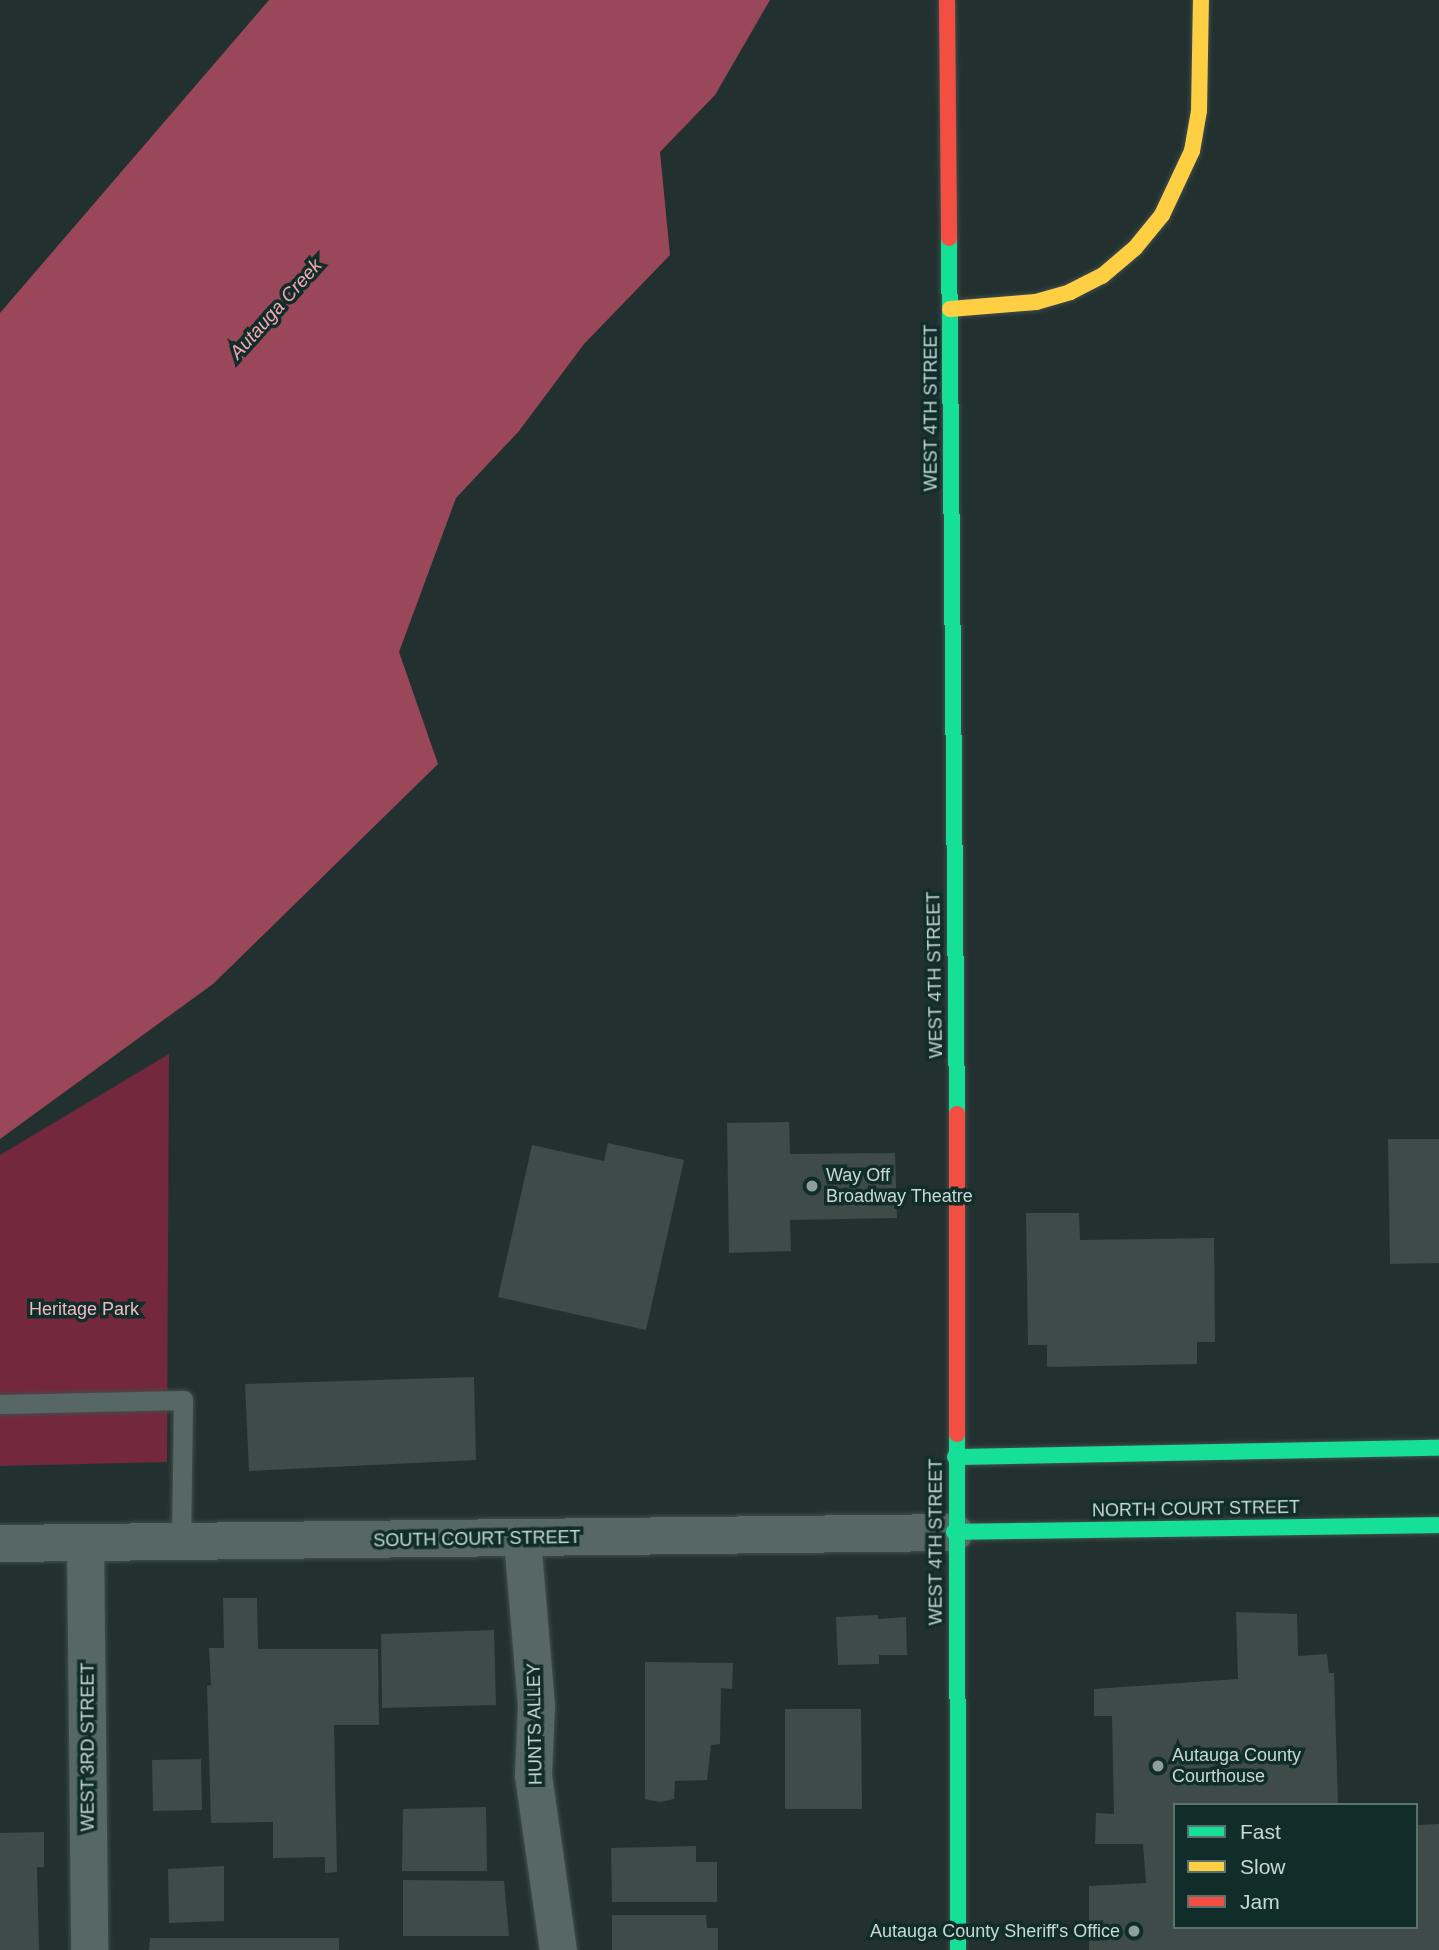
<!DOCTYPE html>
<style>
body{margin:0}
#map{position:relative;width:1439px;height:1950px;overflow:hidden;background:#22312f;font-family:Arial,sans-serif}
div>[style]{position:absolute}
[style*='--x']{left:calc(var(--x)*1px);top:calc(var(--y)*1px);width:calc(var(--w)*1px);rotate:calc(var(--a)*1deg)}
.green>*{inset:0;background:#74283d}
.water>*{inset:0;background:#9b475a}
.building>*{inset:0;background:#3e4b49}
.roads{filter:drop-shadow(0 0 2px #424d4c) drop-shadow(0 0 2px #424d4c)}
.lane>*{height:19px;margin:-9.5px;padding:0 9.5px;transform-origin:9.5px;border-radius:9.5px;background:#576765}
.street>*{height:37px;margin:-18.5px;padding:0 18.5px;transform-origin:18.5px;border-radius:18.5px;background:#576765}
.fast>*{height:16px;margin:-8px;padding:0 8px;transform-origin:8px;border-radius:8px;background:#16e098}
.slow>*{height:16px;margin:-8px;padding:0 8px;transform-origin:8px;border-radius:8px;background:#ffcf43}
.jam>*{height:16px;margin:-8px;padding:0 8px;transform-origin:8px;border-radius:8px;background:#f24e42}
.dots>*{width:19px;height:19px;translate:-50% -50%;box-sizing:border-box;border:4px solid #112d29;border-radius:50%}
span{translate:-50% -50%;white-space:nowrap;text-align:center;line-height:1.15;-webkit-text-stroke:7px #112d29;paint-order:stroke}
.street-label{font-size:18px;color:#c8d8d5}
.poi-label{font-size:18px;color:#c8d8d5}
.left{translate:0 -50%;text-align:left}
.right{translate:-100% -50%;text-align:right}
.park-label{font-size:18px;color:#f0bac3}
.water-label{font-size:19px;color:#f6a8b5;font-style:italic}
.legend{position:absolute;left:1173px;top:1803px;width:245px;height:126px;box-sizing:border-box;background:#112d29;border:2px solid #5a716e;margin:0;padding:9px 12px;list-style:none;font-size:21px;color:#c8d8d5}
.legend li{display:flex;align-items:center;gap:14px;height:35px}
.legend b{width:35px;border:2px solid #5a716e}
</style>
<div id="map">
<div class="green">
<i style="clip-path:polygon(169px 1054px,167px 1462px,0 1466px,0 1155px)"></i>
</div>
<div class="water">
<i style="clip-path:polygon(269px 0,770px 0,715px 95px,660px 152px,670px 255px,584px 344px,519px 431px,456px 498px,399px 652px,438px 764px,213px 984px,0 1139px,0 313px)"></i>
</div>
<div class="building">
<i style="clip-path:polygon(789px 1122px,790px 1154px,895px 1153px,897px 1218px,790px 1220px,791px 1251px,729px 1253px,727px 1123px)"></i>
<i style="clip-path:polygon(1388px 1139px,1439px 1139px,1439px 1263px,1390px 1264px)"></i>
<i style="clip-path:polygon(608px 1143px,684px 1160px,646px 1330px,498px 1297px,532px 1145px,604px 1161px)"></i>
<i style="clip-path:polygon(1026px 1213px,1079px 1213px,1080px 1240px,1214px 1238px,1215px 1342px,1197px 1342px,1197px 1364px,1047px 1367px,1047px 1345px,1028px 1345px)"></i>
<i style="clip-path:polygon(474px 1377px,476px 1460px,249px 1471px,245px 1384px)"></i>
<i style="clip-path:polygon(223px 1598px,257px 1598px,258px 1649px,378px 1649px,379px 1725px,334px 1725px,337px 1872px,325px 1873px,325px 1857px,273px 1858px,273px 1822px,211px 1823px,207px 1686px,211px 1685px,209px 1648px,224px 1648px)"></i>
<i style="clip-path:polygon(1236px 1612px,1297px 1614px,1298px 1656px,1327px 1654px,1329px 1673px,1334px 1673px,1338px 1805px,1175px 1805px,1175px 1927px,1416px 1927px,1416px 1825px,1439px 1824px,1439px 1950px,1089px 1950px,1089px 1886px,1146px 1883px,1143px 1844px,1095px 1844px,1096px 1813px,1114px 1814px,1112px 1716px,1094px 1716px,1094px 1689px,1238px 1679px)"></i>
<i style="clip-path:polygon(878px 1615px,878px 1619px,906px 1617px,907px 1655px,879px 1655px,879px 1664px,838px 1665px,836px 1617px)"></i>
<i style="clip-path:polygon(494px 1630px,496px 1705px,382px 1708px,381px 1634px)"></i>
<i style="clip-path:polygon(645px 1662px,733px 1663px,732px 1689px,721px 1688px,720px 1744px,711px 1745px,707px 1780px,675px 1781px,674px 1799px,660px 1802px,645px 1799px)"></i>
<i style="clip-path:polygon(785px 1709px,861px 1709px,862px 1809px,785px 1809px)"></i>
<i style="clip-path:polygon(201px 1759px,202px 1810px,153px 1811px,152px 1760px)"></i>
<i style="clip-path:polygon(486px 1807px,487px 1871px,402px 1871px,403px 1809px)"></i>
<i style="clip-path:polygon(44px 1832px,44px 1867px,37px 1867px,39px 1950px,0 1950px,0 1833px)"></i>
<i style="clip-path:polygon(696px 1846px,696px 1862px,717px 1862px,717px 1902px,612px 1902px,611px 1848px)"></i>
<i style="clip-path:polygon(224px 1866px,224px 1921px,169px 1923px,168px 1869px)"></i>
<i style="clip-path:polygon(403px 1880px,504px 1881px,509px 1936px,403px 1936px)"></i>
<i style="clip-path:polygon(612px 1915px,706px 1915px,707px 1928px,718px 1928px,718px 1950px,612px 1950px)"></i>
<i style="clip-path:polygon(150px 1938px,339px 1938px,339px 1950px,149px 1950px)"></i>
</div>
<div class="roads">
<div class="lane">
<i style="--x:0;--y:1404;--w:183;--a:-1.3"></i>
<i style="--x:183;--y:1400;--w:142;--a:90.8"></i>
</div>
<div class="street">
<i style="--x:522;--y:1539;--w:167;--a:85.2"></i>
<i style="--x:536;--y:1705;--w:70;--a:92.5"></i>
<i style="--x:533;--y:1775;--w:177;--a:81.9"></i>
<i style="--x:0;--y:1543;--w:954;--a:-0.66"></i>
<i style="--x:85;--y:1543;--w:407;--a:89.4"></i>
</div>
<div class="fast">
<i style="--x:949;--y:238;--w:876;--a:89.48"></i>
<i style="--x:957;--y:1434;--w:516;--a:89.89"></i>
<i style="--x:955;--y:1457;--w:484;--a:-1.1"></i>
<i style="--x:954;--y:1532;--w:485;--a:-0.8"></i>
</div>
<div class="slow">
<i style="--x:950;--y:309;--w:86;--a:-4.7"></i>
<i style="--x:1036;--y:302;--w:35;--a:-16"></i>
<i style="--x:1070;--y:292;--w:36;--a:-27"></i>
<i style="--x:1102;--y:276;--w:43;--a:-40.3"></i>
<i style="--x:1135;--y:248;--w:43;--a:-50.7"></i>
<i style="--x:1162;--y:215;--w:71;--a:-64.9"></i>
<i style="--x:1192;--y:151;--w:41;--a:-80.1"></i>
<i style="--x:1199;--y:111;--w:111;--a:-89"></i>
</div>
<div class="jam">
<i style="--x:947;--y:0;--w:238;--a:89.5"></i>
<i style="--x:957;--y:1114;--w:320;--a:90"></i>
</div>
</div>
<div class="dots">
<i style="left:812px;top:1186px;background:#8e9e9b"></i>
<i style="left:1158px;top:1766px;background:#8e9e9b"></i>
<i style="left:1134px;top:1931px;background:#8e9e9b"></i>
</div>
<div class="street-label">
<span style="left:931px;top:408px;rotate:-90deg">WEST 4TH STREET</span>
<span style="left:935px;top:975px;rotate:-91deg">WEST 4TH STREET</span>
<span style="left:1196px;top:1509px;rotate:-1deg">NORTH COURT STREET</span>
<span style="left:477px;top:1539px;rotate:-1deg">SOUTH COURT STREET</span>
<span style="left:936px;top:1542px;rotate:-90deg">WEST 4TH STREET</span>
<span style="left:535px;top:1724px;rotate:-91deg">HUNTS ALLEY</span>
<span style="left:88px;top:1747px;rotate:-90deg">WEST 3RD STREET</span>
</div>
<div class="poi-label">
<span class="left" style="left:826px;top:1186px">Way Off<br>Broadway Theatre</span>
<span class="left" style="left:1172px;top:1766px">Autauga County<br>Courthouse</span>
<span class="right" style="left:1120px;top:1931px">Autauga County Sheriff's Office</span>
</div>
<div class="park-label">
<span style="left:84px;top:1309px">Heritage Park</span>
</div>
<div class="water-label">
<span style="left:276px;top:309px;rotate:-48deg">Autauga Creek</span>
</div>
<ul class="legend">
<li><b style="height:9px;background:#16e098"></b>Fast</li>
<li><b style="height:9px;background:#ffcf43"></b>Slow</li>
<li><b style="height:9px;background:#f24e42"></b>Jam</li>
</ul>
</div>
